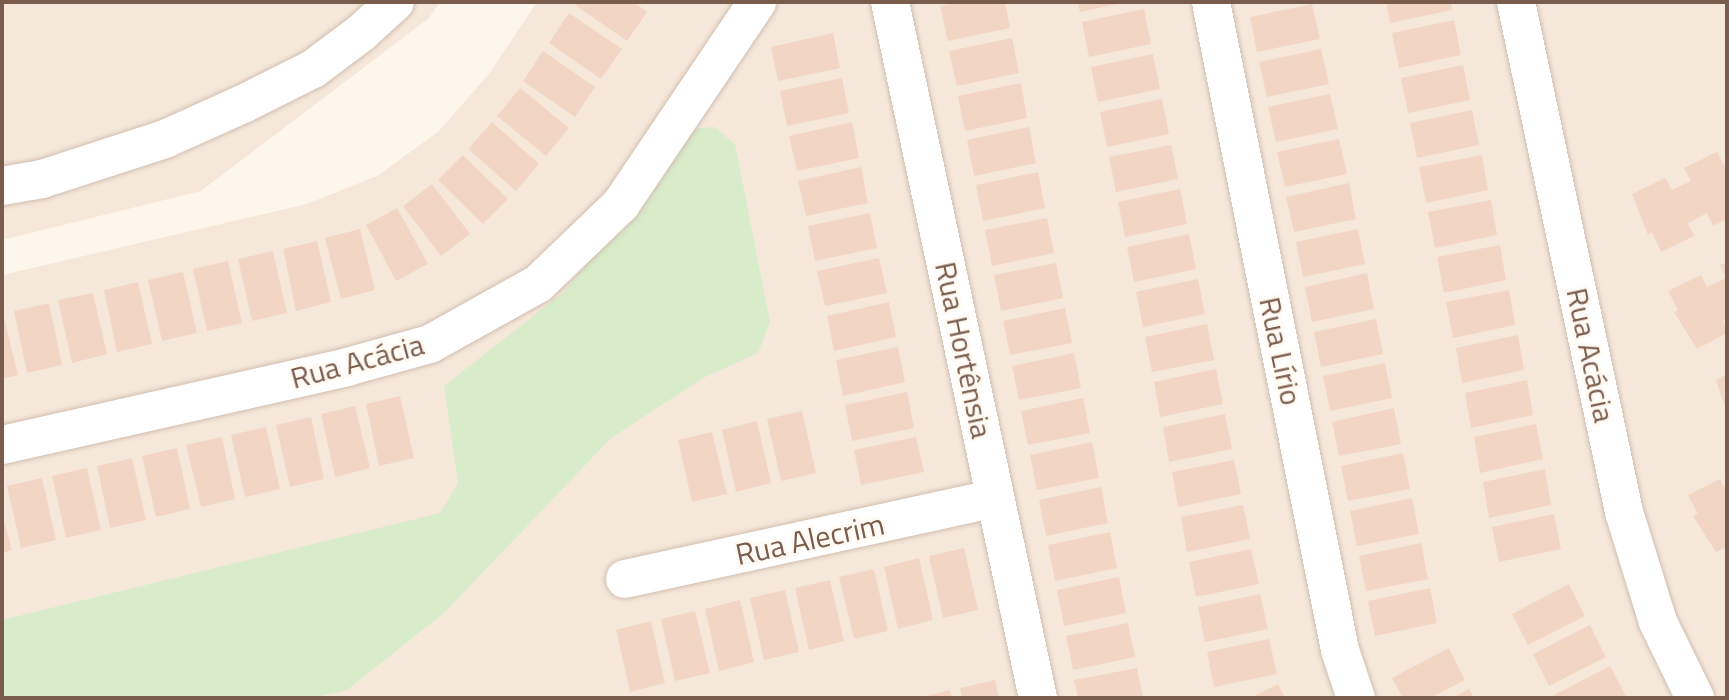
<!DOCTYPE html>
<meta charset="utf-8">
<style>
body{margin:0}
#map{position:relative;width:1729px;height:700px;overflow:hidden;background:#fdf6ec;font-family:"Titillium Web",sans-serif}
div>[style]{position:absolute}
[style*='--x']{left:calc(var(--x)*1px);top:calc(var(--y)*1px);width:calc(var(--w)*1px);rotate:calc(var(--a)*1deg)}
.residential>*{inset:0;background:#f5e8da}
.green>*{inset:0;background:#d8ecc9}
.building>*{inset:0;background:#f3d5c3}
.roads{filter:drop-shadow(0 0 2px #d1beb0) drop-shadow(0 0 2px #d1beb0)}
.minor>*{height:38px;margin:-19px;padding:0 19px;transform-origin:19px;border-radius:19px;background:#fff}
span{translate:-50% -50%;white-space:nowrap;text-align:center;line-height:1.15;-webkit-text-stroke:6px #fffaf3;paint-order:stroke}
.street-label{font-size:30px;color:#7a5c4d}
.frame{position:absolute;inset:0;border:4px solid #7a5c4d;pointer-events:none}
</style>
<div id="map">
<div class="residential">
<i style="clip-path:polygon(2px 2px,440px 2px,429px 18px,201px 191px,2px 240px)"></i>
<i style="clip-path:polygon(537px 2px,1727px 2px,1727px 698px,2px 698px,2px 275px,307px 204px,377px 176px,438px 132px,488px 75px)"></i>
</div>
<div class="green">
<i style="clip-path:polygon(714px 127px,735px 144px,770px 322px,758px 353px,703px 378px,611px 438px,445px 612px,347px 690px,313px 698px,2px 698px,2px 620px,440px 513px,458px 483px,444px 386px,564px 292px,690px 129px)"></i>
</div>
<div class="building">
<i style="clip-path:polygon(577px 2px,634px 2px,647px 12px,627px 41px,575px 5px)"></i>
<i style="clip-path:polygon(958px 2px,1005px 2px,1010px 28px,948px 41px,940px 6px)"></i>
<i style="clip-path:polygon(1078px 2px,1122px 2px,1122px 3px,1080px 12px)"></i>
<i style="clip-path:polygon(1386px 2px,1451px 2px,1452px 10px,1390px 23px)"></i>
<i style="clip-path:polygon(1312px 4px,1320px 39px,1257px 52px,1250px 17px)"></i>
<i style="clip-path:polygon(1144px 9px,1151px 44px,1089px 57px,1082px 22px)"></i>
<i style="clip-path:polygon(569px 13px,622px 49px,601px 79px,549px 43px)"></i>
<i style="clip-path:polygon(1454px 20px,1461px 55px,1399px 68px,1392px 33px)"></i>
<i style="clip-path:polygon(833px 33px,840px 68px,778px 81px,771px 47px)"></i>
<i style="clip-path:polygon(1012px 38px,1019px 73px,957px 86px,949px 51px)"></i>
<i style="clip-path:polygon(1321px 49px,1329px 84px,1267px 97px,1259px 62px)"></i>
<i style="clip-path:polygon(543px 51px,595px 87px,575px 117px,523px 81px)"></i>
<i style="clip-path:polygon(1153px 54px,1160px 89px,1098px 102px,1091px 67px)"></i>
<i style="clip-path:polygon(1463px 65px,1470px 100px,1408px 113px,1401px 78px)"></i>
<i style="clip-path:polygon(842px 78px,849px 113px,787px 126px,780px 91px)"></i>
<i style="clip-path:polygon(1021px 83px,1027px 118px,965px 131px,958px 96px)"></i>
<i style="clip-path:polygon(520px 88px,569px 128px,546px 156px,497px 116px)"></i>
<i style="clip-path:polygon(1330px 94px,1338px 129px,1276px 142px,1268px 107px)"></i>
<i style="clip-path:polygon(1162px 99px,1169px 134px,1107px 147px,1100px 112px)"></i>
<i style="clip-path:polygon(1472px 110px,1479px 145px,1417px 158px,1410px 123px)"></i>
<i style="clip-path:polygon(492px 122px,539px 164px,516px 191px,468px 149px)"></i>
<i style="clip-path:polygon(852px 122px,859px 158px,797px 171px,789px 136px)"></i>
<i style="clip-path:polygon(1029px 127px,1036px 163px,974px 176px,967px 140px)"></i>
<i style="clip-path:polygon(1339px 139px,1347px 174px,1285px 187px,1277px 152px)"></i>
<i style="clip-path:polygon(1171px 145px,1178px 179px,1116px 192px,1109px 157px)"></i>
<i style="clip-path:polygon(1717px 152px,1727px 171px,1727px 219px,1713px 226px,1707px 213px,1688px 223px,1694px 236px,1661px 252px,1652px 232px,1648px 235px,1632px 194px,1665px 178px,1672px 190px,1691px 181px,1684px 168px)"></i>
<i style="clip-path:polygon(463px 155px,508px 199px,483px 224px,438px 180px)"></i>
<i style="clip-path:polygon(1482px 155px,1488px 190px,1426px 203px,1419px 167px)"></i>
<i style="clip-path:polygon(861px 167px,868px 203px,806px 216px,798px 181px)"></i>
<i style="clip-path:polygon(1038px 172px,1045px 208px,983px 221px,976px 185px)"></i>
<i style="clip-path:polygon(1349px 183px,1356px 219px,1294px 232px,1286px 197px)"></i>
<i style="clip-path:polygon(432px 184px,470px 234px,441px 256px,403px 206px)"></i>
<i style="clip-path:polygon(1180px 189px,1187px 224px,1125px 237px,1118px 202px)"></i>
<i style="clip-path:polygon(1491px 200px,1497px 235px,1435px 248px,1428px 212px)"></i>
<i style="clip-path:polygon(397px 208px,428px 264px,396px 281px,366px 225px)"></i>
<i style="clip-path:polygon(870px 213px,877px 248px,815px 261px,808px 226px)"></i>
<i style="clip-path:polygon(1047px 218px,1054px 253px,992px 266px,985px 230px)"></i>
<i style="clip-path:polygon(360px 229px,375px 290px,341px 299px,325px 238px)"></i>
<i style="clip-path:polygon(1358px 229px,1365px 264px,1303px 277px,1296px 242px)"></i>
<i style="clip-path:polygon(1189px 234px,1196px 269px,1134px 282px,1127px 247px)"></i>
<i style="clip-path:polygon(317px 241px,331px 302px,296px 311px,283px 249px)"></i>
<i style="clip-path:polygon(1500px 245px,1506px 280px,1444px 293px,1437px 257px)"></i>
<i style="clip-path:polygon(273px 251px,287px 313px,252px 321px,238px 259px)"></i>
<i style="clip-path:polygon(879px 258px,887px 293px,825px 306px,817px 271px)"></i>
<i style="clip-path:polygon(228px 261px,242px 323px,207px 331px,193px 269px)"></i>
<i style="clip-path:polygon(1727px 262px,1727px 318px,1723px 320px,1727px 333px,1697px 349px,1674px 312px,1678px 310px,1668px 291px,1701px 275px,1707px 287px,1726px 278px,1720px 265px)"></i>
<i style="clip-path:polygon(1056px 263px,1063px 298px,1001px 311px,994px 275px)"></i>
<i style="clip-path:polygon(183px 272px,197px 333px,162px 341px,148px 280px)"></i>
<i style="clip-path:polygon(1367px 273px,1374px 309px,1312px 322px,1305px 287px)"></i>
<i style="clip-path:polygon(1198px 279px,1205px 314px,1143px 327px,1136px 292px)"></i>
<i style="clip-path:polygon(138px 282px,152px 344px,117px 352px,104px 290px)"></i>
<i style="clip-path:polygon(1509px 290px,1515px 325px,1453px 338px,1446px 302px)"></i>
<i style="clip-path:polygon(93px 293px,107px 354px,72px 363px,58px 300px)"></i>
<i style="clip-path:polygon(889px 302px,896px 337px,834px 351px,827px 316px)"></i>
<i style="clip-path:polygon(49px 303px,62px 365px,27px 373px,14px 311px)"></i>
<i style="clip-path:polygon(1065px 308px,1072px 343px,1010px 355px,1003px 321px)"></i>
<i style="clip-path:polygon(2px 310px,18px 375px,2px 379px)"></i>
<i style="clip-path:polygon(1376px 319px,1383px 354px,1321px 367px,1314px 332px)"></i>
<i style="clip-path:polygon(1207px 324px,1214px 360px,1152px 372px,1145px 337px)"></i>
<i style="clip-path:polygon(1518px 335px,1524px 370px,1462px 383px,1456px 348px)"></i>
<i style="clip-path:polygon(898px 347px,905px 382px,843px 396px,836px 360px)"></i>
<i style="clip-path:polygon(1074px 353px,1081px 388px,1019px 400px,1012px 366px)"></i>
<i style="clip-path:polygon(1385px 363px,1392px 398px,1330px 411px,1323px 376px)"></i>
<i style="clip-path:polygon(1216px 369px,1223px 404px,1160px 417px,1154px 382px)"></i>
<i style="clip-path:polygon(1727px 374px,1727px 413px,1716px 380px)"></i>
<i style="clip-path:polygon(1527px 380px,1533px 415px,1471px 428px,1465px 393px)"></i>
<i style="clip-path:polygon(907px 392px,914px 428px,852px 441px,845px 405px)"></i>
<i style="clip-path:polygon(400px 396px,414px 458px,379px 466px,366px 404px)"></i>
<i style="clip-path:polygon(1083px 398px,1090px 433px,1028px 445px,1021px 411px)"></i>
<i style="clip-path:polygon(355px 406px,370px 468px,335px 477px,321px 414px)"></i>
<i style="clip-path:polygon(1394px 408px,1401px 444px,1339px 456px,1332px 422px)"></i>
<i style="clip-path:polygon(802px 411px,816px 473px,781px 481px,767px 419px)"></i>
<i style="clip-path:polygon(1225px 414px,1232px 449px,1169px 462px,1163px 427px)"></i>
<i style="clip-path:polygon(311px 417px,324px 479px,290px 487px,276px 425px)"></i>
<i style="clip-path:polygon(757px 421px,771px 483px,736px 492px,722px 430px)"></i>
<i style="clip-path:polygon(1536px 424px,1543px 459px,1480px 473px,1474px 437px)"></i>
<i style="clip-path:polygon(266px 427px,280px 489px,245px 497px,231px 435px)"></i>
<i style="clip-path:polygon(712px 432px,727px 494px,692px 502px,678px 440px)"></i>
<i style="clip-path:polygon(222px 437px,235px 499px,201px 507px,186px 445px)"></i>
<i style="clip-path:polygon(916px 437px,924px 472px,861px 485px,854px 450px)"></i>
<i style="clip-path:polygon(1092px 442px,1099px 478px,1037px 490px,1030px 455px)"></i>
<i style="clip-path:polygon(177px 448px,190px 509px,156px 517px,142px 456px)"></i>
<i style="clip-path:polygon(1403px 453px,1410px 489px,1348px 501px,1341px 466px)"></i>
<i style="clip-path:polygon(132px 458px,146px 520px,110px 528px,97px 466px)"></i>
<i style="clip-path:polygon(1234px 460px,1241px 494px,1178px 507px,1172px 472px)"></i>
<i style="clip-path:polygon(87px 468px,101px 530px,66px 538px,52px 476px)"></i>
<i style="clip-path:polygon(1545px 469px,1551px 505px,1489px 518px,1483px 482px)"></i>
<i style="clip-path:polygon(42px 478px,56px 540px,21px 548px,7px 486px)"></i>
<i style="clip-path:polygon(1720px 479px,1727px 492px,1727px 547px,1716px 552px,1693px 516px,1698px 514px,1688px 495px)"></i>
<i style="clip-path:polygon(1101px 487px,1108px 523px,1046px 536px,1039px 500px)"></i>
<i style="clip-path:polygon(1412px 498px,1419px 534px,1357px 546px,1350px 511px)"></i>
<i style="clip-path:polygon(1243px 505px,1250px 539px,1187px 552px,1181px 517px)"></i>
<i style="clip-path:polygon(2px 514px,12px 550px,2px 553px)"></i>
<i style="clip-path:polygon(1554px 514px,1561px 549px,1499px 562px,1492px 527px)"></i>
<i style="clip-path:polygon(1110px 532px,1117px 568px,1055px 581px,1048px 545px)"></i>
<i style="clip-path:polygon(1421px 543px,1428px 579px,1366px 591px,1359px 556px)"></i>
<i style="clip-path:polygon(964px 548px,978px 610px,943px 618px,929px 556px)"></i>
<i style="clip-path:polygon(1251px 549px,1259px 584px,1196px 597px,1189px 562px)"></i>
<i style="clip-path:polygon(919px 558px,933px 620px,898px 629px,884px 567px)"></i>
<i style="clip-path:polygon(874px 569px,888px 631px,854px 639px,839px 577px)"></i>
<i style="clip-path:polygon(1119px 577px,1126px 613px,1064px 626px,1057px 590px)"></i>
<i style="clip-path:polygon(830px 580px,844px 641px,809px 650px,795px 588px)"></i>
<i style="clip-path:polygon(1569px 584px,1585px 616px,1528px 645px,1512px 614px)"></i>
<i style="clip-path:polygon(1430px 588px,1437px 623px,1375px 636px,1368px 601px)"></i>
<i style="clip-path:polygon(785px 590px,799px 652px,764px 660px,750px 598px)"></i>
<i style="clip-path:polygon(1260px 594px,1268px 629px,1205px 642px,1198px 607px)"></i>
<i style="clip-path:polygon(740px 600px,754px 662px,719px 671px,705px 609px)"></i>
<i style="clip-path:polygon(695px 611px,710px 673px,675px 681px,661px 619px)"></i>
<i style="clip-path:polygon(651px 621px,665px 683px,630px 692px,616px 630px)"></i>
<i style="clip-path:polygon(1128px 623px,1135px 657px,1073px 670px,1066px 636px)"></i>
<i style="clip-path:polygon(1590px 625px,1606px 657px,1549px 686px,1533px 654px)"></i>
<i style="clip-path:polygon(1269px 639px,1277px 674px,1214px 687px,1207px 652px)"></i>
<i style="clip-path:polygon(1449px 648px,1465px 680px,1430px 698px,1403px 698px,1392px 678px)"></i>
<i style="clip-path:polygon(1610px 666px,1627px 698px,1555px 698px,1554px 695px)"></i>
<i style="clip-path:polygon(1137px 668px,1143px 698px,1078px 698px,1074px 680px)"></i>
<i style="clip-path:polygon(995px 680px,999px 698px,962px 698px,960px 688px)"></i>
<i style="clip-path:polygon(1278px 684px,1285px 698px,1250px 698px)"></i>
<i style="clip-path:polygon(1469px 689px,1474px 698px,1452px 698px)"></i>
<i style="clip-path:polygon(950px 690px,952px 698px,923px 698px,923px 697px)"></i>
</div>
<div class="roads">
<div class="minor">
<i style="--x:890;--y:2;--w:712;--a:78"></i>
<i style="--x:1211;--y:2;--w:661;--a:78.74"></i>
<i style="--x:1340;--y:650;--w:51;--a:71.6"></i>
<i style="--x:1516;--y:2;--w:521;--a:78.04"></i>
<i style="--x:1624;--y:512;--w:115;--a:72.8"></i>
<i style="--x:1658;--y:622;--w:85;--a:64"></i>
<i style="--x:2;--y:186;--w:41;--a:-9.9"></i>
<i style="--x:42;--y:179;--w:129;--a:-18"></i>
<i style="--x:165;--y:139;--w:85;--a:-24.2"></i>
<i style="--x:243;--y:104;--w:78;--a:-26.6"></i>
<i style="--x:313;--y:69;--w:60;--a:-36.9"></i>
<i style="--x:361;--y:33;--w:46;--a:-42.4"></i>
<i style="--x:2;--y:445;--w:354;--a:-12.7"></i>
<i style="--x:347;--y:367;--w:86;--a:-15.5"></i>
<i style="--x:430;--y:344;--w:124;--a:-29.1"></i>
<i style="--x:538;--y:284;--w:115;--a:-43.9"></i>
<i style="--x:621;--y:204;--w:244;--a:-56"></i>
<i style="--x:625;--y:579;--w:379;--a:-12.3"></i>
</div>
</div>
<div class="street-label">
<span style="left:964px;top:350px;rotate:78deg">Rua Hortênsia</span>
<span style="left:1281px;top:351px;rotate:78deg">Rua Lírio</span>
<span style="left:1591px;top:355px;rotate:78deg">Rua Acácia</span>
<span style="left:357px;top:361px;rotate:-15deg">Rua Acácia</span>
<span style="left:810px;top:539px;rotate:-12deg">Rua Alecrim</span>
</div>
<div class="frame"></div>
</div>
